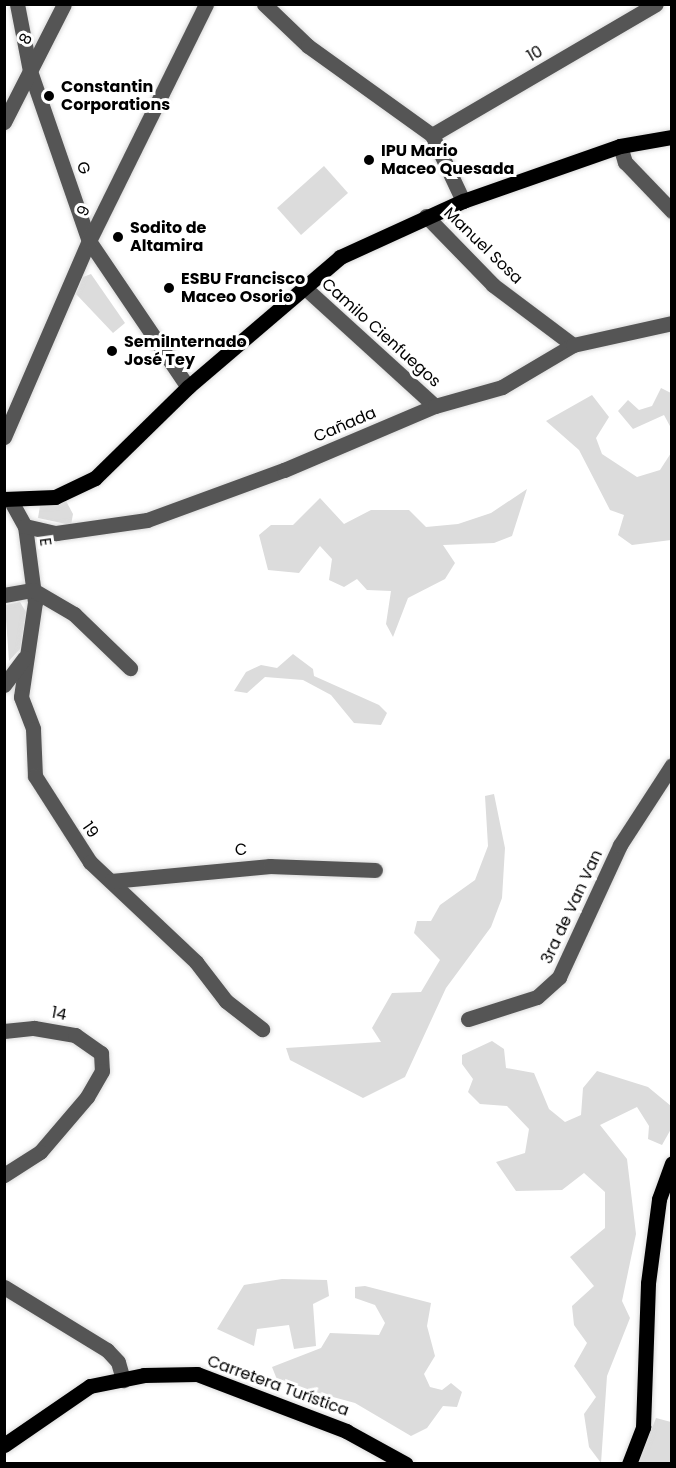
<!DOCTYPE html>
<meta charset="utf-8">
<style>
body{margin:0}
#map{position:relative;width:676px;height:1468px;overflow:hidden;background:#fff;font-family:Poppins,sans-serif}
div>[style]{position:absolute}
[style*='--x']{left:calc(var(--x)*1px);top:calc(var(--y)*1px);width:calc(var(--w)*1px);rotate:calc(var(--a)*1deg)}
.green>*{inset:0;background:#dcdcdc}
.roads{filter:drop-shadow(0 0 2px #dbdbdb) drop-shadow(0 0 2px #dbdbdb)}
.minor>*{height:15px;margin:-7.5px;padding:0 7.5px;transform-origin:7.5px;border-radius:7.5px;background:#555}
.major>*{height:15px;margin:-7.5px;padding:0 7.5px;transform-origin:7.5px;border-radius:7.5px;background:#000}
.dots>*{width:16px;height:16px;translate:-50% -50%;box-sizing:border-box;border:3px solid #fff;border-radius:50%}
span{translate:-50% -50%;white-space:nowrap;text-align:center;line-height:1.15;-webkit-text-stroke:6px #fff;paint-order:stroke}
.street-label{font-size:16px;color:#000}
.poi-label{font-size:16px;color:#000;font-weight:700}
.left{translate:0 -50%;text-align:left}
.frame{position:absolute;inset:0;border:6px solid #000;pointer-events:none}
</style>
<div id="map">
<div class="green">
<i style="clip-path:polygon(324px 166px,348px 193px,301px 235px,277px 208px)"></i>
<i style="clip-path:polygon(91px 274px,125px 323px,113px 333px,76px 294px,83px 277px)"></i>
<i style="clip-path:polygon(661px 388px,671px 393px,671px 428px,664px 415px,633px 429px,618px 411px,628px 400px,639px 410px,652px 406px)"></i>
<i style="clip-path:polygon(592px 395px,609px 417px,596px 438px,602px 454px,637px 477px,660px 470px,671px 453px,671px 540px,632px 545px,618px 535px,624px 515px,610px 510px,579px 450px,546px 421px)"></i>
<i style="clip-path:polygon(527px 489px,512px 536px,494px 543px,443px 545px,455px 563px,445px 579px,408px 598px,393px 637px,386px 624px,391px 591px,367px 590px,357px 579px,344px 587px,329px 580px,332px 559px,320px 546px,299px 573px,268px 570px,259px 535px,271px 525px,293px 525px,320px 498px,344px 524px,371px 510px,409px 510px,426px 527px,458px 524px,491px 513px)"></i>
<i style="clip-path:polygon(66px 501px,73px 514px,71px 525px,38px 518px,40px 506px)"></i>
<i style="clip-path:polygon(20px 602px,26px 612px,20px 649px,9px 661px,5px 605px)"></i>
<i style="clip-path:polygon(293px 654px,313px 669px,314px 676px,379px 705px,387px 713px,381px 725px,354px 723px,331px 695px,303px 680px,265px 677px,247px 693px,234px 691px,246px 672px,261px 665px,277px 668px)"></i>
<i style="clip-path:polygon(494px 794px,505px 848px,502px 898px,491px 927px,446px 988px,405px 1077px,363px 1098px,290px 1060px,286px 1048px,381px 1042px,372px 1028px,392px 993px,421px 992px,440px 960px,414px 933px,417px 921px,431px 921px,440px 905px,475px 880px,488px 846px,485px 796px)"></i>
<i style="clip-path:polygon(492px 1041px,504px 1049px,506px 1068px,534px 1073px,549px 1109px,565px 1122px,581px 1115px,583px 1088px,597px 1071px,648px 1087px,671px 1106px,671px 1129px,662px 1145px,648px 1139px,649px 1126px,637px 1107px,600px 1125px,627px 1159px,636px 1234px,622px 1301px,630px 1318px,607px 1376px,601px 1463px,589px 1447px,584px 1414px,596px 1397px,574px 1366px,587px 1343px,574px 1325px,572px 1306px,594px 1286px,570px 1257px,605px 1228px,605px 1192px,584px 1173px,562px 1190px,516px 1191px,496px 1162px,525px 1153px,529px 1129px,507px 1106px,480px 1104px,468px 1092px,473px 1079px,462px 1064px,462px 1055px)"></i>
<i style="clip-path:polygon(282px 1279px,327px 1280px,329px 1296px,313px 1304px,316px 1346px,294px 1349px,289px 1325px,257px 1329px,254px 1346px,217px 1329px,244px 1285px)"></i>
<i style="clip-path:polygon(365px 1286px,431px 1303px,427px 1326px,435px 1356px,424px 1374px,430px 1387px,442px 1390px,451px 1383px,462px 1392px,457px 1407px,443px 1406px,427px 1428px,411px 1436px,355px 1403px,278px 1382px,272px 1367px,321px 1348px,330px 1333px,379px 1335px,385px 1323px,375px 1305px,355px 1298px,355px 1287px)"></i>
<i style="clip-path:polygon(656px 1418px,671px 1422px,671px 1463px,638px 1463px)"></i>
</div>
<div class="roads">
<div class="minor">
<i style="--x:17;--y:4;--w:68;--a:79"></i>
<i style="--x:30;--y:71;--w:180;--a:70.9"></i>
<i style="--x:89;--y:241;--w:176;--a:55.9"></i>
<i style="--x:264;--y:4;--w:61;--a:43.7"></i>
<i style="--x:308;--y:46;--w:153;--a:35.7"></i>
<i style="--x:432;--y:135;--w:73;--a:64.8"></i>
<i style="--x:4;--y:122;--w:132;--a:-63"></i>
<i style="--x:432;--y:135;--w:259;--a:-30.3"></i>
<i style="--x:620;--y:146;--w:17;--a:73"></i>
<i style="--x:625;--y:162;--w:68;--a:46.2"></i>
<i style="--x:426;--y:216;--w:96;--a:45.8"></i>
<i style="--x:493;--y:285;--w:100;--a:36.9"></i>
<i style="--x:303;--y:286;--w:178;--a:42.3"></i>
<i style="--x:4;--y:437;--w:214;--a:-66.6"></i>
<i style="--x:89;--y:241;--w:264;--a:-63.7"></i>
<i style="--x:12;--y:503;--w:26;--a:61"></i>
<i style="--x:25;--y:526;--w:77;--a:82.5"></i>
<i style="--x:35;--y:602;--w:96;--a:98.4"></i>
<i style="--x:21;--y:697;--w:34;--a:69"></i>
<i style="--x:33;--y:729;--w:47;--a:87.6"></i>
<i style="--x:35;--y:776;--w:102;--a:57.4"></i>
<i style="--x:90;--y:862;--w:146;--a:43.3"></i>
<i style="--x:196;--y:962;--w:49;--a:52.4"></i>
<i style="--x:226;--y:1001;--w:46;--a:37.9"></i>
<i style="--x:25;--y:526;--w:32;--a:13"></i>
<i style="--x:56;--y:533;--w:92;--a:-8.1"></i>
<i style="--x:147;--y:520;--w:146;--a:-20.1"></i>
<i style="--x:284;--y:470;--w:164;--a:-23"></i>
<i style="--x:435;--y:406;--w:70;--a:-15.8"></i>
<i style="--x:502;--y:387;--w:82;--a:-30.6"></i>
<i style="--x:573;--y:345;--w:101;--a:-12.5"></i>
<i style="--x:4;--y:595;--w:29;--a:-10"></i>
<i style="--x:33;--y:590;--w:48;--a:30.3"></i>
<i style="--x:74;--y:614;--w:78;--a:44"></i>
<i style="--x:4;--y:685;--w:34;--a:-53"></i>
<i style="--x:111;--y:881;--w:160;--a:-5.4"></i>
<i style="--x:270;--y:866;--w:105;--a:2.2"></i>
<i style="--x:468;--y:1019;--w:72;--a:-17.7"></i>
<i style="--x:537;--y:997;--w:30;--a:-42"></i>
<i style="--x:559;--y:977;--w:145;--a:-65.2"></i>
<i style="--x:620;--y:845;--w:95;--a:-57"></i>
<i style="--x:4;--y:1031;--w:30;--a:-6"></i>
<i style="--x:34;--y:1028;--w:42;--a:9.7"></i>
<i style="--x:75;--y:1035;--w:32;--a:35"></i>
<i style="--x:101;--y:1053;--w:18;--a:87"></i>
<i style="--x:102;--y:1071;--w:30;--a:120"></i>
<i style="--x:87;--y:1097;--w:72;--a:130.5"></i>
<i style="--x:40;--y:1152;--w:43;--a:147.4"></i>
<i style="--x:4;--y:1287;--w:121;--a:31.5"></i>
<i style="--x:107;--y:1350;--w:16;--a:47"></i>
<i style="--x:118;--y:1362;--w:19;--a:74"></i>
</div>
<div class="major">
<i style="--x:4;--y:499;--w:51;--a:-2.2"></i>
<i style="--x:55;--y:497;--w:44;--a:-25.4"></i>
<i style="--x:95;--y:478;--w:130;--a:-44.4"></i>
<i style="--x:188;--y:387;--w:200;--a:-40.5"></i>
<i style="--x:340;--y:257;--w:135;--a:-24.5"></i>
<i style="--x:463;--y:201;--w:166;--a:-19.3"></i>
<i style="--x:620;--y:146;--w:53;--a:-9.8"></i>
<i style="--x:4;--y:1445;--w:104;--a:-34.5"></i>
<i style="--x:90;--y:1386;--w:55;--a:-11.5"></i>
<i style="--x:144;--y:1375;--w:53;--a:-1.1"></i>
<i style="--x:197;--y:1374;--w:160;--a:20.9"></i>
<i style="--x:346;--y:1431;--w:68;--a:28.8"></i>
<i style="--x:629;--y:1464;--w:40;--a:-69"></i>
<i style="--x:643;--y:1427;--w:144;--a:-88"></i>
<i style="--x:648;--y:1283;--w:85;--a:-82.5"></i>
<i style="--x:659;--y:1199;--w:38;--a:-70"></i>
</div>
</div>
<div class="dots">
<i style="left:49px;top:96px;background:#000"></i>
<i style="left:369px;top:160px;background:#000"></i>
<i style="left:118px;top:237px;background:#000"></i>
<i style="left:169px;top:288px;background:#000"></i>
<i style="left:112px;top:351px;background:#000"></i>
</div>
<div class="street-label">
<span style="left:26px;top:39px;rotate:-63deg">8</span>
<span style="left:535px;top:54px;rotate:-30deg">10</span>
<span style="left:83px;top:168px;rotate:71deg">G</span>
<span style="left:84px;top:211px;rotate:-64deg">9</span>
<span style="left:483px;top:246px;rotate:44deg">Manuel Sosa</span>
<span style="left:381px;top:333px;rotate:42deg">Camilo Cienfuegos</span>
<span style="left:345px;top:425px;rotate:-23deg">Cañada</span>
<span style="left:45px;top:542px;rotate:82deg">E</span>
<span style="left:90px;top:830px;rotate:55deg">19</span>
<span style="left:241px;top:850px;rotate:-4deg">C</span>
<span style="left:572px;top:907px;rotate:-65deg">3ra de Van Van</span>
<span style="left:59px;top:1014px;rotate:11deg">14</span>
<span style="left:278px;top:1386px;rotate:20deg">Carretera Turística</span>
</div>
<div class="poi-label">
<span class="left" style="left:61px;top:96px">Constantin<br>Corporations</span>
<span class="left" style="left:381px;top:160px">IPU Mario<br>Maceo Quesada</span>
<span class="left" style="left:130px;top:237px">Sodito de<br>Altamira</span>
<span class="left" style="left:181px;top:288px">ESBU Francisco<br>Maceo Osorio</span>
<span class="left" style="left:124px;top:351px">SemiInternado<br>José Tey</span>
</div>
<div class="frame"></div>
</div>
